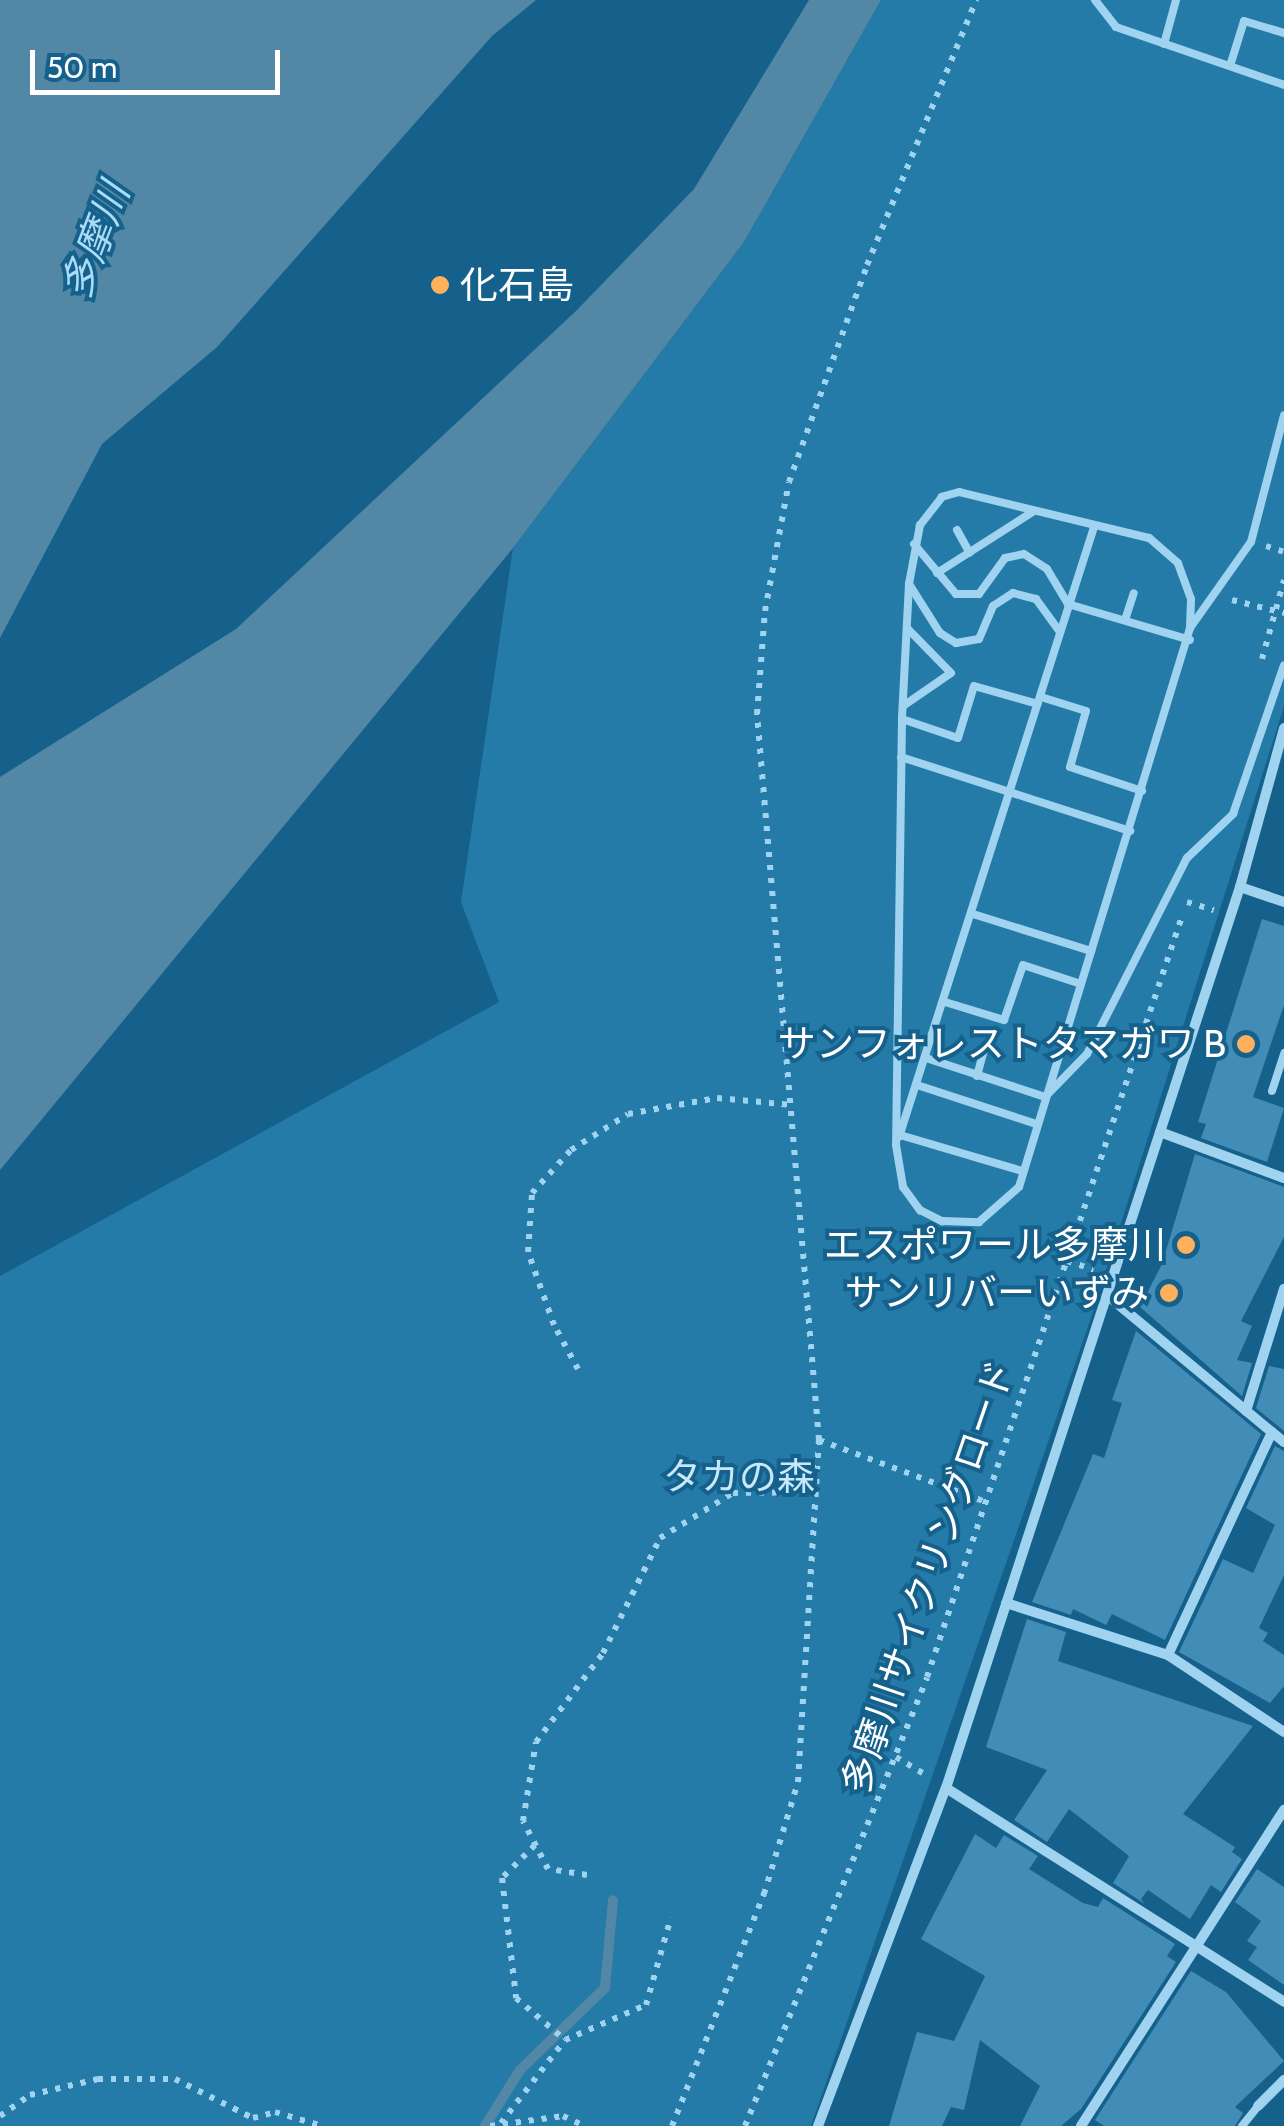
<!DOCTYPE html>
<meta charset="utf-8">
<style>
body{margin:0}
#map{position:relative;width:1284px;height:2126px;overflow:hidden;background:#15618c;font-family:Cabin,"Noto Sans JP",sans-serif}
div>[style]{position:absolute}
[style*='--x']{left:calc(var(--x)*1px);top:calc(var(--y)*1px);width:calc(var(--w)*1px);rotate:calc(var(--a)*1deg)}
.green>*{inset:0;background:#257ba8}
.water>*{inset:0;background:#5288a6}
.stream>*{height:10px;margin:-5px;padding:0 5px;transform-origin:5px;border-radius:5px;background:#5288a6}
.building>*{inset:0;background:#428db7}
.path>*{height:6px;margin-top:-3px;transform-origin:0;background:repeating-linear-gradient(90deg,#9fd3ef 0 5px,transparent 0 13px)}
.lane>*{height:8px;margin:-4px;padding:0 4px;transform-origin:4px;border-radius:4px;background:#9fd3ef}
.street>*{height:10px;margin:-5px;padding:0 5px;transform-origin:5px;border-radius:5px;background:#9fd3ef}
.dots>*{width:28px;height:28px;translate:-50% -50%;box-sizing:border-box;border:5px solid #15618c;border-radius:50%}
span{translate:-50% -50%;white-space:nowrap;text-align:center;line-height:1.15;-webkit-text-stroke:8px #15618c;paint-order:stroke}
.poi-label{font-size:38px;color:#fff}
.left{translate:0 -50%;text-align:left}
.right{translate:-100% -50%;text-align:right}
.park-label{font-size:38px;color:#c5e8fb}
.street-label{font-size:38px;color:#fff}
.water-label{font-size:40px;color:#aadcf7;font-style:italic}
.scale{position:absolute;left:30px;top:50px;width:250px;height:45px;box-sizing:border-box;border:5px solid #fff;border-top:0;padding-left:12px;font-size:30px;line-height:35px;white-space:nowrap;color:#fff;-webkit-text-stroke:8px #15618c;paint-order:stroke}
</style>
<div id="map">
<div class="green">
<i style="clip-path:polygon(881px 0,1284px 0,1284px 706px,1092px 1315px,811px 2126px,0 2126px,0 1276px,499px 1002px,461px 902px,513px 548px,744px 242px)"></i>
</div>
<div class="water">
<i style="clip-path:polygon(0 0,536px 0,492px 36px,217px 347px,102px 444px,0 638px)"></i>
<i style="clip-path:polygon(809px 0,881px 0,744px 242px,513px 548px,0 1170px,0 777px,236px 629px,576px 311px,694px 189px)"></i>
</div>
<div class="stream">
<i style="--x:485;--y:2126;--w:66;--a:-58"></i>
<i style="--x:520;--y:2070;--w:118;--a:-44"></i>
<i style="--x:605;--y:1988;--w:88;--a:-84.8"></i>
</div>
<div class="building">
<i style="clip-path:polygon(1262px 919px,1284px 926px,1284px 1005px,1253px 1097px,1284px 1108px,1267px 1162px,1201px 1138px,1206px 1124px,1198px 1122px)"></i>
<i style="clip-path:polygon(1195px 1154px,1284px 1187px,1284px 1237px,1241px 1321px,1252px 1326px,1237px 1360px,1252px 1363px,1242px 1396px,1140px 1307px,1162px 1264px)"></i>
<i style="clip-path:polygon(1136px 1331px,1261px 1434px,1165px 1640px,1112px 1614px,1106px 1625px,1073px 1609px,1071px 1615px,1032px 1602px,1093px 1454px,1104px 1458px,1122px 1403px,1112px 1400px)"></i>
<i style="clip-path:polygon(1269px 1366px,1284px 1369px,1284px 1431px,1256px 1408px)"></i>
<i style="clip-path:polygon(1275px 1446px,1284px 1451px,1284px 1575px,1259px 1628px,1268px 1633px,1263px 1641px,1284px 1655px,1284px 1686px,1270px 1703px,1179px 1652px,1223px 1559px,1253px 1573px,1275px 1525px,1246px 1508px)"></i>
<i style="clip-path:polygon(1027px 1619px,1066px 1632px,1058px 1661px,1253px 1726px,1183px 1814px,1235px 1847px,1232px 1852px,1242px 1859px,1221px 1892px,1211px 1885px,1190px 1919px,1148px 1890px,1141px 1899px,1145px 1904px,1113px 1883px,1129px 1856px,1069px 1809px,1047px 1842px,1014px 1820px,1047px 1770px,986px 1747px)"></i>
<i style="clip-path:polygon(975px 1834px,996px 1848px,1004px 1835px,1038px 1856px,1029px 1869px,1083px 1903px,1098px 1907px,1103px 1898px,1175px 1944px,1167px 1956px,1176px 1962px,1081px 2109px,1061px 2126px,1020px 2126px,1040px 2086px,980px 2040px,964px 2110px,951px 2107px,942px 2126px,889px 2126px,917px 2032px,954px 2041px,985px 1976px,921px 1939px)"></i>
<i style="clip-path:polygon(1257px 1869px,1284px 1887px,1284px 1985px,1248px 1960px,1257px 1947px,1247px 1941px,1261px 1921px,1235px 1902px)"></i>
<i style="clip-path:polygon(1191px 1971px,1226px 1992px,1284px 2061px,1235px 2107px,1243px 2113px,1235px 2126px,1104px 2126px,1095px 2120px)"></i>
</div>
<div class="path">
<i style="--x:1266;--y:546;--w:19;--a:18"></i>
<i style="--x:1232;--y:600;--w:54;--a:14"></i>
<i style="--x:1262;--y:659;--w:82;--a:-74.4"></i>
<i style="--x:1187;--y:902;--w:28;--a:17"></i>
<i style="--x:1067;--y:1261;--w:28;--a:18"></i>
<i style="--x:578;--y:1369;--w:50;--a:-118.6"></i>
<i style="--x:554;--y:1325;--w:77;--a:-109.6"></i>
<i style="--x:528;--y:1252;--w:59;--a:-86.1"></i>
<i style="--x:532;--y:1193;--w:58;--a:-47.8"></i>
<i style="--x:571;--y:1150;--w:67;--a:-32.3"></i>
<i style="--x:628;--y:1114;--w:90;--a:-10.2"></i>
<i style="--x:717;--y:1098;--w:76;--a:5.3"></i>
<i style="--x:819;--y:1440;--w:178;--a:20.4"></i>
<i style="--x:896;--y:1757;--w:37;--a:31"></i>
<i style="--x:535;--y:1845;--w:47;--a:135"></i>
<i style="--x:502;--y:1878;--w:121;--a:83.3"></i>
<i style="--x:516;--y:1998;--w:65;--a:40.6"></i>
<i style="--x:587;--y:1875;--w:39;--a:-171"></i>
<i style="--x:548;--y:1869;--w:54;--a:-117.5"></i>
<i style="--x:523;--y:1821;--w:80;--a:-80.7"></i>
<i style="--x:536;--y:1742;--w:111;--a:-53"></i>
<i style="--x:603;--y:1653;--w:128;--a:-63.6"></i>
<i style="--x:660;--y:1538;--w:86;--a:-31.7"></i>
<i style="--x:733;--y:1493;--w:80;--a:-0.7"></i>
<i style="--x:0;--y:2116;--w:37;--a:-35"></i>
<i style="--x:30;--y:2095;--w:70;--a:-13.2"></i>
<i style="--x:98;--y:2079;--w:77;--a:0"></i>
<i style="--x:175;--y:2079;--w:87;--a:26.6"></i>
<i style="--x:253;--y:2118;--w:23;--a:-15"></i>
<i style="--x:275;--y:2112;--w:49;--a:16.6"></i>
<i style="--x:501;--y:2123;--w:105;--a:-52.4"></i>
<i style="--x:565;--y:2040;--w:88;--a:-23.4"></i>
<i style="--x:646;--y:2005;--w:91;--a:-74.1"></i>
<i style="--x:490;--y:2126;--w:74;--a:-7.8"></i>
<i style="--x:563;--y:2116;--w:23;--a:25"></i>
<i style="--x:672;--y:2126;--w:250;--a:-68.4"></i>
<i style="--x:764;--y:1894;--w:117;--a:-73.1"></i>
<i style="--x:798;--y:1782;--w:343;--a:-86.5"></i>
<i style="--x:819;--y:1440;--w:729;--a:-94.88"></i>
<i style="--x:757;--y:714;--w:103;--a:-85.6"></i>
<i style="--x:765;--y:611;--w:131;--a:-79.5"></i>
<i style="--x:789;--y:482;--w:231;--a:-70.2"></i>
<i style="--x:867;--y:265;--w:287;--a:-67.6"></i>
<i style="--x:745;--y:2126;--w:484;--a:-67.9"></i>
<i style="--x:927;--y:1677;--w:799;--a:-71.47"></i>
</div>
<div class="lane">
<i style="--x:1095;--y:0;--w:34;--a:52"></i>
<i style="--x:1116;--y:27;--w:178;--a:19"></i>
<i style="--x:1164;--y:44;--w:46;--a:-74.7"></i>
<i style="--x:1230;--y:66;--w:47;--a:-72.7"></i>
<i style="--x:1244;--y:21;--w:42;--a:16.7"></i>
<i style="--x:957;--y:530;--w:26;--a:61"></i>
<i style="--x:914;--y:544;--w:65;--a:50"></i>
<i style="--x:956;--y:594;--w:23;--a:0"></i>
<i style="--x:979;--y:594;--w:44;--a:-54.2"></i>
<i style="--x:1005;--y:558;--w:19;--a:-12"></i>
<i style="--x:1024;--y:554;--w:27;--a:33"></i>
<i style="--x:1047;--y:569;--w:41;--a:59"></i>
<i style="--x:1068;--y:604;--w:127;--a:16.4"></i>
<i style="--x:937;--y:573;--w:115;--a:-32.6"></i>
<i style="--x:909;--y:584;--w:58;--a:57.7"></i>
<i style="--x:940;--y:633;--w:19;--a:32"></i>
<i style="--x:956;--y:643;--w:23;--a:-10"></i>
<i style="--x:979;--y:639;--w:36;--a:-67"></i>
<i style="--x:993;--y:606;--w:24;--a:-33"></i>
<i style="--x:1013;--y:593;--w:24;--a:15"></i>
<i style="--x:1036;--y:599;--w:41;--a:54"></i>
<i style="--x:1125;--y:620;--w:28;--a:-72"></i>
<i style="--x:1190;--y:628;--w:29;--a:-88"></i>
<i style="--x:1191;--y:599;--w:38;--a:-110"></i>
<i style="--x:1178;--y:563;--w:38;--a:-139"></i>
<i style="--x:1149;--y:538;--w:195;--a:-166.4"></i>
<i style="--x:959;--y:492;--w:18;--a:164"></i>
<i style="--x:942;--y:497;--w:36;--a:128"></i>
<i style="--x:920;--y:525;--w:60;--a:100.6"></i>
<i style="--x:909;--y:584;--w:135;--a:93"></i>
<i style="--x:902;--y:719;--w:426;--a:90.8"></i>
<i style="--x:896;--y:1145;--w:43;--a:80.5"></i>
<i style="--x:903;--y:1187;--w:29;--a:54"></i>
<i style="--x:920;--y:1210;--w:25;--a:27"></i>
<i style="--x:942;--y:1221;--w:37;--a:2"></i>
<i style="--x:979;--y:1222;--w:53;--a:-41.2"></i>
<i style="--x:1019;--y:1187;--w:585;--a:-72.99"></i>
<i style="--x:1190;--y:628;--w:105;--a:-54.7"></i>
<i style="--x:1251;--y:542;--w:131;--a:-75.4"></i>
<i style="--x:1041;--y:697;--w:47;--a:17.3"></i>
<i style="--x:1086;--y:711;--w:58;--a:105.9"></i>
<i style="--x:1070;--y:767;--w:76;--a:18.4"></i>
<i style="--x:903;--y:706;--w:58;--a:-34.5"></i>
<i style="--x:951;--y:673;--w:63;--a:-134.4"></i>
<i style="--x:902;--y:719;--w:59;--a:18.7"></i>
<i style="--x:958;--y:738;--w:54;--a:-72.9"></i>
<i style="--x:974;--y:686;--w:66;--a:15.7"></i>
<i style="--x:901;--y:757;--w:241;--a:17.9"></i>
<i style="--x:973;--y:914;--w:124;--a:17.4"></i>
<i style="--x:945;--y:1002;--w:62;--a:17"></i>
<i style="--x:1004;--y:1020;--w:58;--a:-70.9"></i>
<i style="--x:1023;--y:965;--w:61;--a:18.1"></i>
<i style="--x:926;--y:1058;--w:125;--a:18.1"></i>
<i style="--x:1045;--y:1097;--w:60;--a:-45.7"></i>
<i style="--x:1087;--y:1054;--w:220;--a:-63"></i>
<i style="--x:1187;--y:858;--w:64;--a:-43.7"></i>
<i style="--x:1233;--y:814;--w:157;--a:-71.1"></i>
<i style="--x:977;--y:1076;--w:31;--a:-75"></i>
<i style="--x:917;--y:1085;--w:125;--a:18.1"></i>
<i style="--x:1272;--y:1091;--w:40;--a:-72"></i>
<i style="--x:900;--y:1135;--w:127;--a:16.4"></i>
<i style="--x:899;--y:1137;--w:640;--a:-72.27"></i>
<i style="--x:1242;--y:2126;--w:26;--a:-51"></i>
</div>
<div class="street">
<i style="--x:1240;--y:887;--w:46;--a:18.8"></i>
<i style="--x:1160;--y:1132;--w:132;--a:20.4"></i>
<i style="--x:1108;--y:1296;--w:229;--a:39.7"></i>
<i style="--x:1246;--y:1411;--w:128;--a:-72.7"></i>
<i style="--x:1006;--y:1603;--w:170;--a:17.8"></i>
<i style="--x:1168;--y:1655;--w:139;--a:33.6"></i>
<i style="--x:1168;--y:1655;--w:246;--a:-65"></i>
<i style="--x:946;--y:1788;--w:400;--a:32.3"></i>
<i style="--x:1258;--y:2106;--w:37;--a:-45"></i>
<i style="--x:818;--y:2126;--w:361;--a:-69.3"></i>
<i style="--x:946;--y:1788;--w:948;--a:-71.93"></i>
<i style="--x:1240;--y:887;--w:165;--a:-74.5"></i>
<i style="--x:1081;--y:2126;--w:376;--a:-57.3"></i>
</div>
<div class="dots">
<i style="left:440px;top:285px;background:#ffb05d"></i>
<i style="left:1246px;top:1044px;background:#ffb05d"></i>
<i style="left:1186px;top:1245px;background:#ffb05d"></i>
<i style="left:1169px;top:1293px;background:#ffb05d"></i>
</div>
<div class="poi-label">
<span class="left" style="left:460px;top:285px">化石島</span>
<span class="right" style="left:1226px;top:1044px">サンフォレストタマガワ B</span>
<span class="right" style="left:1166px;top:1245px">エスポワール多摩川</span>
<span class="right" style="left:1149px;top:1293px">サンリバーいずみ</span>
</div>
<div class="park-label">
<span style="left:739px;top:1477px">タカの森</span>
</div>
<div class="street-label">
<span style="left:928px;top:1577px;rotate:-71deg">多摩川サイクリングロード</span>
</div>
<div class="water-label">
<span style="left:95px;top:241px;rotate:-69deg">多摩川</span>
</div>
<div class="scale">50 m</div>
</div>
